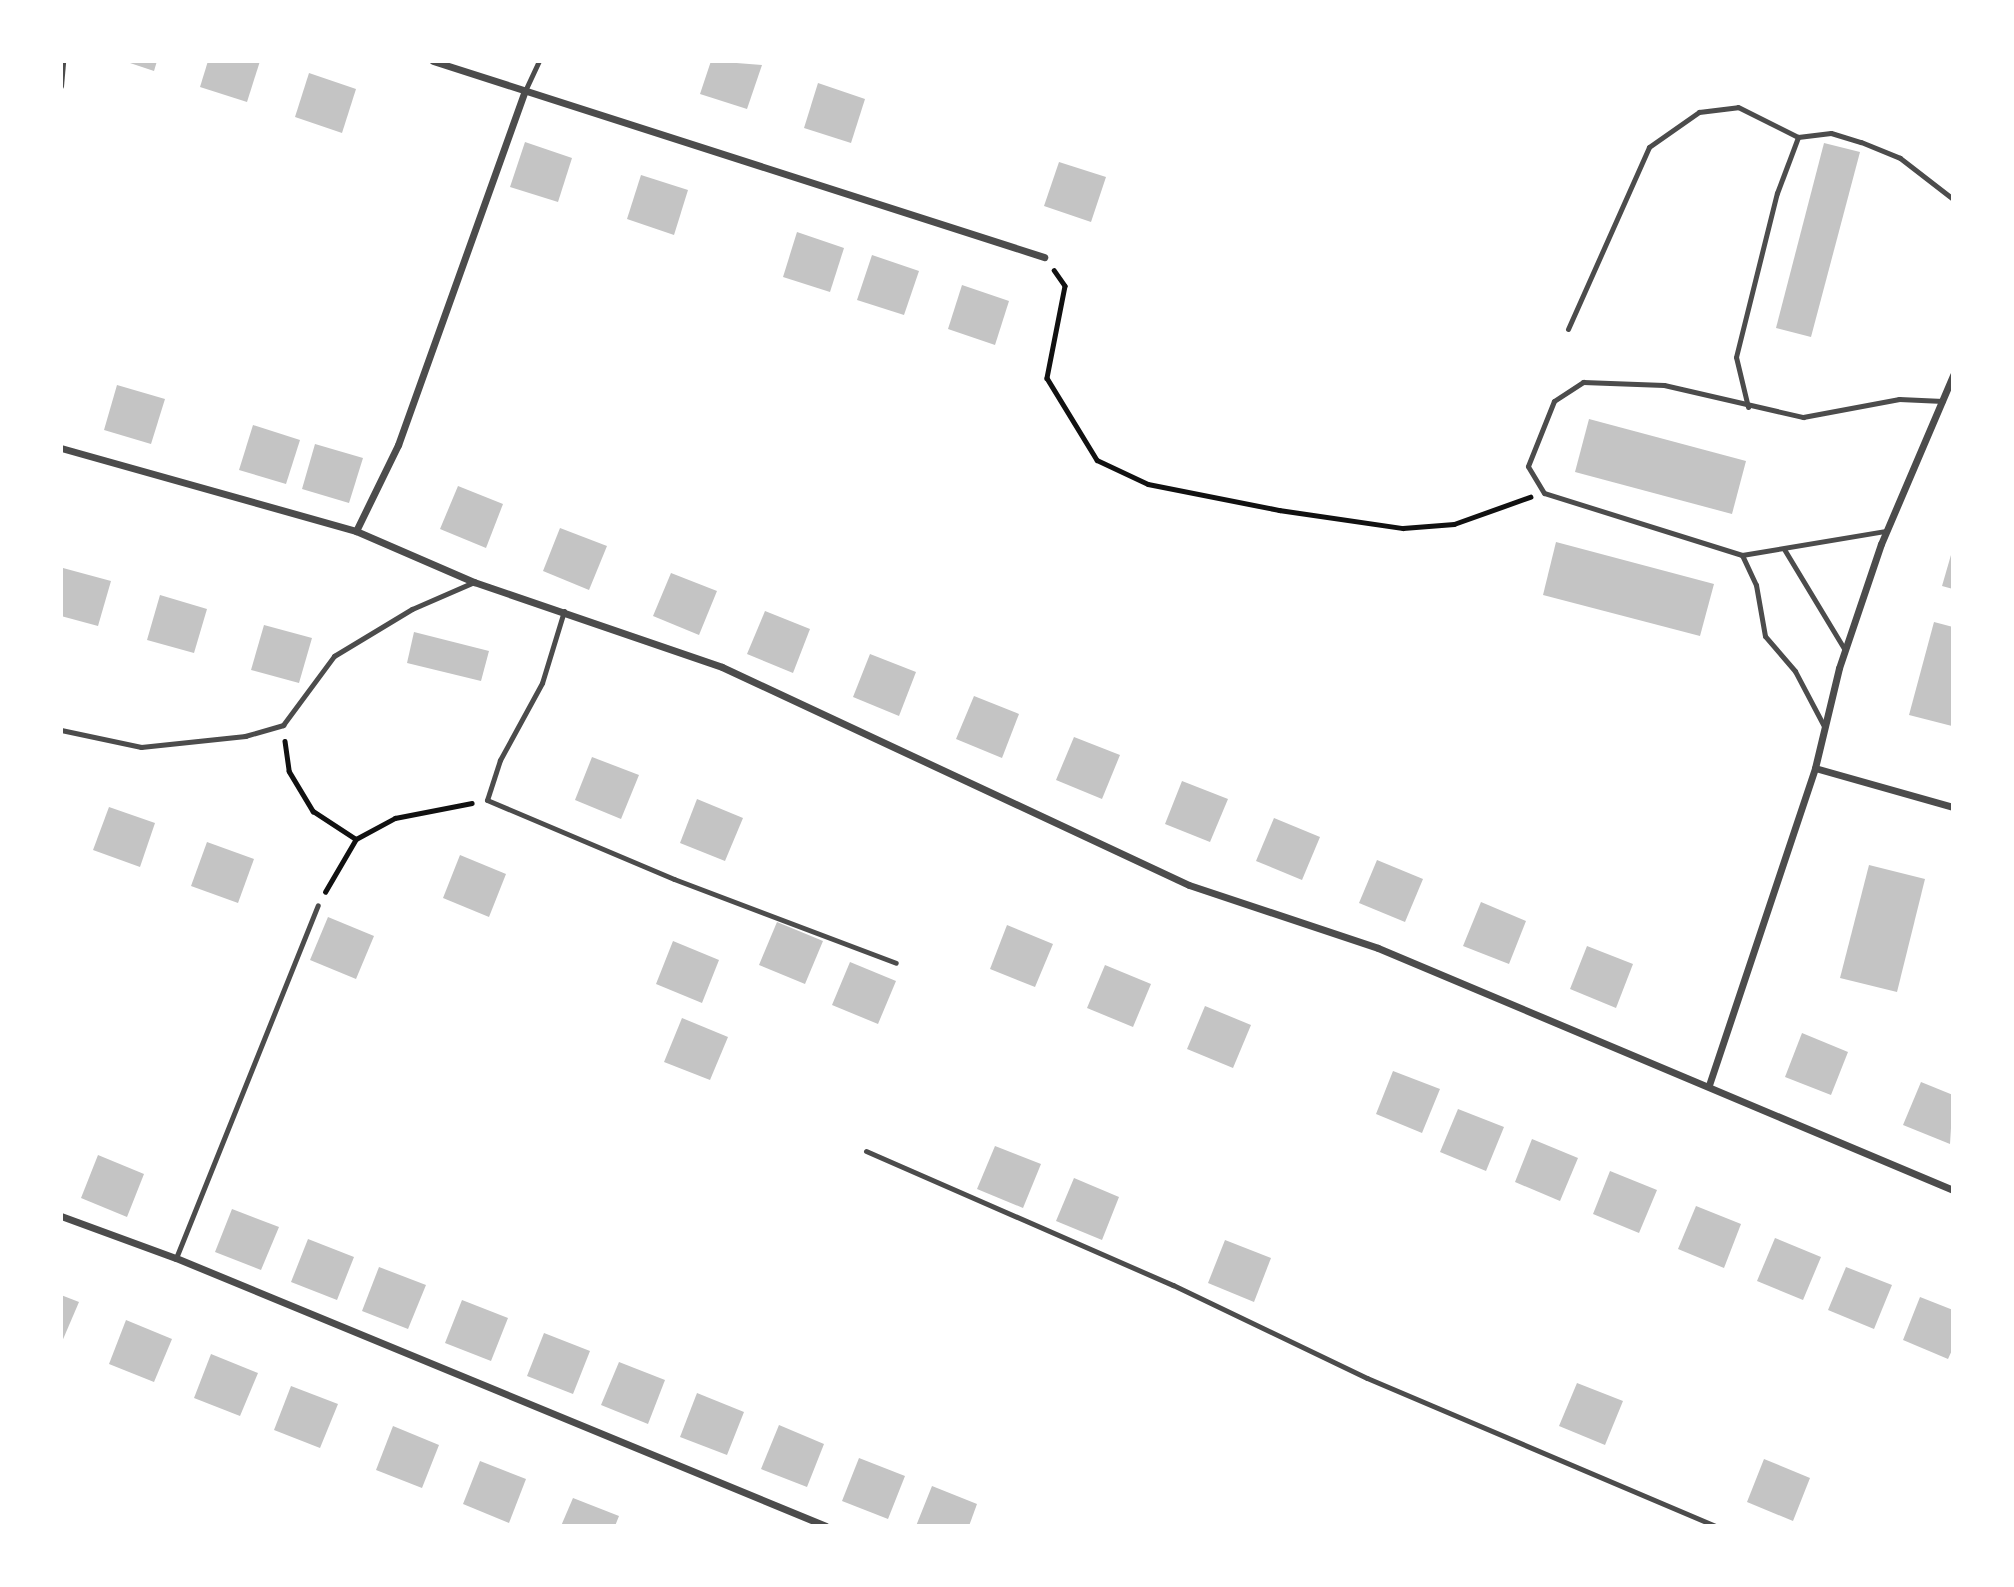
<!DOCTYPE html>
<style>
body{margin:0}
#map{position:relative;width:2014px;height:1587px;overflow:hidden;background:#fff;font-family:"PT Sans",sans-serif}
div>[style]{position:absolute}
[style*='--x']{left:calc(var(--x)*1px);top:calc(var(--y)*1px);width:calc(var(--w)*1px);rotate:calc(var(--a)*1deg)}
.building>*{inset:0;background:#c4c4c4}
.path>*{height:4.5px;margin:-2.25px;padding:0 2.25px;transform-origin:2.25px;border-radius:2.25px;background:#111}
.service>*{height:5px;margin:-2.5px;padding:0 2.5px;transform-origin:2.5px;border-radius:2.5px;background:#4c4c4c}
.minor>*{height:7px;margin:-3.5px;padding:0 3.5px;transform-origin:3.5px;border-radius:3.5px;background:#4c4c4c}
span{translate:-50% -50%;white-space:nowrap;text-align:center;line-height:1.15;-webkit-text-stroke:7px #fff;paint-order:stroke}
.frame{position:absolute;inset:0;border:63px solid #fff;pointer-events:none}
</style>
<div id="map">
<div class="building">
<i style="clip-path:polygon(124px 61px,157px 61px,154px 71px)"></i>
<i style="clip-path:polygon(208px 61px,260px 61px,247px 102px,200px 87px)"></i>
<i style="clip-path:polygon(711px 61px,762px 65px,747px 109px,700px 94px)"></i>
<i style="clip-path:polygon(309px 73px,356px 89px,342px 133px,295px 117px)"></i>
<i style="clip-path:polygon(818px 83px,865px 99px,851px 143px,804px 128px)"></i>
<i style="clip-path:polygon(525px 142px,572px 158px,558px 202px,510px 187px)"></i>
<i style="clip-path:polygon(1824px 143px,1860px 152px,1811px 337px,1776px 328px)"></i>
<i style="clip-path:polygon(1059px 162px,1106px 177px,1091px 222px,1044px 206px)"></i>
<i style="clip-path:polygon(641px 175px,688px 190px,674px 235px,627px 219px)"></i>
<i style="clip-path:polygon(797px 232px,844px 248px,830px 292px,783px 277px)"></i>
<i style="clip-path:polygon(872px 255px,919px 271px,904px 315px,857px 300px)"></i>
<i style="clip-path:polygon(962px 285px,1009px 301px,995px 345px,948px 329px)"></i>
<i style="clip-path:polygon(117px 385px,165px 399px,151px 444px,104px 430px)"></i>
<i style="clip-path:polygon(1589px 419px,1746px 461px,1732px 514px,1575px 472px)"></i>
<i style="clip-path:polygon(253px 425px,300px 440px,286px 484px,239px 470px)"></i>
<i style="clip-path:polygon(315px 444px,363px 458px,349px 503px,302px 489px)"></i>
<i style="clip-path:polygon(458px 486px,503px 504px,486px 548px,440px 529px)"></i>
<i style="clip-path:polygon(560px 528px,607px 546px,589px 590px,543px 571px)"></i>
<i style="clip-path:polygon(1556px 542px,1714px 584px,1700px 636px,1543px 595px)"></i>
<i style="clip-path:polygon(1953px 548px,1953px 589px,1942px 586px)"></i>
<i style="clip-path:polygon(63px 568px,111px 581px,98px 626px,61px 616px)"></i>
<i style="clip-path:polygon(671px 573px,717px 591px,699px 635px,653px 616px)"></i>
<i style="clip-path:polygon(160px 595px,207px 609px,194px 653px,147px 640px)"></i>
<i style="clip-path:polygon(765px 611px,810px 629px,793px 673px,747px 654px)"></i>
<i style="clip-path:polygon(1934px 622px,1953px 627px,1952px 726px,1909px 715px)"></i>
<i style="clip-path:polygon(264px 625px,312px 638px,299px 683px,251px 670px)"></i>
<i style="clip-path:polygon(414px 632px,489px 651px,481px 681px,407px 663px)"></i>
<i style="clip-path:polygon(870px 654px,916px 672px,899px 716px,853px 697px)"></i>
<i style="clip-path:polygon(974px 696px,1019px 714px,1002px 758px,956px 739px)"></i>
<i style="clip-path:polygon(1074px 737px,1120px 755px,1102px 799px,1056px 780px)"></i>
<i style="clip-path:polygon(592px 757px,639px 775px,621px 819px,575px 800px)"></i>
<i style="clip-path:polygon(1182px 781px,1228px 799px,1210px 842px,1165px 824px)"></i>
<i style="clip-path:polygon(697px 799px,743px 818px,725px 861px,680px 843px)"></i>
<i style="clip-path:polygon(109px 807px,155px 823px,140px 867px,93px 850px)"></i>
<i style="clip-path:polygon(1274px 818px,1320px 837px,1302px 880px,1256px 861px)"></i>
<i style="clip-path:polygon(207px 842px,254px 859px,238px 903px,191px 886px)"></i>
<i style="clip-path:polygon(460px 855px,506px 874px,489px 917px,443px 898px)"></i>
<i style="clip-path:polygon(1377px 860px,1423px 879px,1405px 922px,1359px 903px)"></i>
<i style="clip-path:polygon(1869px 865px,1925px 879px,1897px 992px,1840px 978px)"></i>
<i style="clip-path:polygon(1481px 902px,1526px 921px,1509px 964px,1463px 946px)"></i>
<i style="clip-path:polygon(328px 917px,374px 936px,356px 979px,310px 960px)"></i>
<i style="clip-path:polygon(777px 922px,823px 941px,805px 984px,759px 965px)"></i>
<i style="clip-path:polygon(1007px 925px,1053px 944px,1035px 987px,990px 969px)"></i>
<i style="clip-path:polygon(673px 941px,719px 960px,702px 1003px,656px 984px)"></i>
<i style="clip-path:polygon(1587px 946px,1633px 964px,1616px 1008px,1570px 989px)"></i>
<i style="clip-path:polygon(850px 962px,896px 981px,878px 1024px,832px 1005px)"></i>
<i style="clip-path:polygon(1105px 965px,1151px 984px,1133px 1027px,1087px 1008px)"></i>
<i style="clip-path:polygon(1205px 1006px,1251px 1025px,1233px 1068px,1187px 1049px)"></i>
<i style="clip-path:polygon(682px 1018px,728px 1037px,710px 1080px,664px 1062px)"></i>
<i style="clip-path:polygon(1802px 1033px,1848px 1052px,1831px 1095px,1785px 1077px)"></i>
<i style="clip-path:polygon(1393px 1071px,1440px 1089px,1422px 1133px,1376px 1114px)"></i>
<i style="clip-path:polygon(1921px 1082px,1953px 1095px,1950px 1144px,1903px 1125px)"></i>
<i style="clip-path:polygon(1458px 1109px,1504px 1127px,1486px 1171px,1440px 1152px)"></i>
<i style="clip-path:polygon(1532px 1139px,1578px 1158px,1560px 1201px,1515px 1182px)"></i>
<i style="clip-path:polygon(995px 1146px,1041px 1164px,1023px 1208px,977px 1189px)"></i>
<i style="clip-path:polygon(98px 1155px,144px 1174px,127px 1217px,81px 1198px)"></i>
<i style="clip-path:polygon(1610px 1171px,1657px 1190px,1639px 1233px,1593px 1214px)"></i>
<i style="clip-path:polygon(1074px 1178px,1119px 1197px,1102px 1240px,1056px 1221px)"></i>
<i style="clip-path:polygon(1696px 1206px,1741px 1224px,1724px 1268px,1678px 1249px)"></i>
<i style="clip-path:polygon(232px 1209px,279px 1227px,261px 1270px,215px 1252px)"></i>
<i style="clip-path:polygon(1775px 1238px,1821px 1257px,1803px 1300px,1757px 1281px)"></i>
<i style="clip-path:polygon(308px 1239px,354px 1257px,337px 1300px,291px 1282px)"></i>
<i style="clip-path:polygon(1225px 1240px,1271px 1258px,1254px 1302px,1208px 1283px)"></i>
<i style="clip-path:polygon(379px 1267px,426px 1285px,408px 1329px,362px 1311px)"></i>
<i style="clip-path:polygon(1846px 1267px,1892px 1285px,1874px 1329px,1828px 1310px)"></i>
<i style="clip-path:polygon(61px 1295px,79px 1302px,61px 1344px)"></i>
<i style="clip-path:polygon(1920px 1297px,1953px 1310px,1953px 1348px,1948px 1359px,1903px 1340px)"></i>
<i style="clip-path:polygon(462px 1300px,508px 1318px,491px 1361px,445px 1343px)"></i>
<i style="clip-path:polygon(126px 1320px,172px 1339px,154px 1382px,109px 1364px)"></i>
<i style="clip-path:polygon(544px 1333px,590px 1351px,573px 1394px,527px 1376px)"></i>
<i style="clip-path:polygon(211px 1354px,258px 1373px,240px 1416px,194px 1398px)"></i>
<i style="clip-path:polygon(619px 1362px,665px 1380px,648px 1424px,601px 1405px)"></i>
<i style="clip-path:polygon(1577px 1383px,1623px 1401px,1605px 1445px,1559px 1426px)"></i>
<i style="clip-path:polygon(291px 1386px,338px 1404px,320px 1448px,274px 1430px)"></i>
<i style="clip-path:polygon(697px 1393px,744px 1412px,727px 1455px,680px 1437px)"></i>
<i style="clip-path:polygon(779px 1425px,824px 1444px,807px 1487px,761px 1469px)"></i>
<i style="clip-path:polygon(393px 1426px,439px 1445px,422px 1488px,376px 1470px)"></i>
<i style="clip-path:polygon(859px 1458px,905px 1476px,888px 1519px,842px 1501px)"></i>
<i style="clip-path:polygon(1764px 1459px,1810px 1478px,1793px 1521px,1747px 1502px)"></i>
<i style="clip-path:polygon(480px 1461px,526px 1479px,509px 1523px,463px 1504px)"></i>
<i style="clip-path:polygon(932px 1486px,977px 1504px,969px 1526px,916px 1526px)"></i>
<i style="clip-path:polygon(573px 1498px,619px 1516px,615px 1526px,561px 1526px)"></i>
</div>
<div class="path">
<i style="--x:1054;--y:270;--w:19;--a:55"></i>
<i style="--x:1065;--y:286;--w:94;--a:101.1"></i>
<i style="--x:1047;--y:378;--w:96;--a:58.6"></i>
<i style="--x:1097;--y:460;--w:56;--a:25.2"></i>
<i style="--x:1148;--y:484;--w:134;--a:11.2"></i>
<i style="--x:1279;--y:510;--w:125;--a:8.3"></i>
<i style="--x:1403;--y:528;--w:51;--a:-4.5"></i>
<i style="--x:1454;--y:524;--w:81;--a:-19.6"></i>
<i style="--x:285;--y:741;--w:30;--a:82"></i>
<i style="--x:289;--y:771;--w:47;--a:59"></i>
<i style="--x:313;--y:811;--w:51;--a:33.1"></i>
<i style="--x:325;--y:892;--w:61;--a:-59.7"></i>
<i style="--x:356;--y:839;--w:44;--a:-28.3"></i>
<i style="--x:395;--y:818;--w:78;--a:-11"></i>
</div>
<div class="service">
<i style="--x:61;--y:86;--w:25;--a:-85"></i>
<i style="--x:524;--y:93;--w:35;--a:-65"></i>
<i style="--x:1568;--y:329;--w:199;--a:-66"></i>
<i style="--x:1649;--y:147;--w:61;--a:-35"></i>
<i style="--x:1699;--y:112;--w:39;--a:-7"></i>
<i style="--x:1738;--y:107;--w:67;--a:26.6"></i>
<i style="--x:1748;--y:407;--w:51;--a:-103.5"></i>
<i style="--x:1736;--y:357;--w:169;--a:-76"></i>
<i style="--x:1777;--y:193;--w:60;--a:-69.4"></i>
<i style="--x:1798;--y:137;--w:33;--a:-7"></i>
<i style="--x:1831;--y:133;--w:31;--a:17"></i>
<i style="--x:1861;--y:142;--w:42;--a:22.3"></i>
<i style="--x:1900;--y:158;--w:67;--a:37.7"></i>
<i style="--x:1784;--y:549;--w:118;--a:58.9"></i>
<i style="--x:1742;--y:555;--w:146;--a:-9.5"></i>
<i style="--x:564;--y:611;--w:75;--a:107"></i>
<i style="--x:542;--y:683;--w:88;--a:118.6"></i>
<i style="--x:500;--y:760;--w:42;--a:108"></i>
<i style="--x:487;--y:800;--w:203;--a:22.9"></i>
<i style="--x:674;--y:879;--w:237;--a:20.7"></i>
<i style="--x:1825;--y:728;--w:64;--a:-117.8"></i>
<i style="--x:1795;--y:671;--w:46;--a:-130.6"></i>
<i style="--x:1765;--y:636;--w:52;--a:-100"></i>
<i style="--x:1756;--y:585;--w:33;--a:-115"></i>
<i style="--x:1742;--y:555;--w:207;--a:-162.6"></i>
<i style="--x:1544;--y:493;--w:31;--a:-121"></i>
<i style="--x:1528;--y:466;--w:70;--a:-68.2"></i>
<i style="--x:1554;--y:401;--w:35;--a:-33"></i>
<i style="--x:1583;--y:382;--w:81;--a:2.1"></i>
<i style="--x:1664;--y:385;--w:143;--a:13"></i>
<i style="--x:1803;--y:417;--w:98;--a:-10.6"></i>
<i style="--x:1899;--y:399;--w:44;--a:2.6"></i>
<i style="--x:61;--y:730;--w:82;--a:12"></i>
<i style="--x:141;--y:747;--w:105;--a:-6"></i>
<i style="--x:245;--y:736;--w:40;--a:-16"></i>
<i style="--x:283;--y:725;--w:86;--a:-53.5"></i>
<i style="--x:334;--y:656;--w:91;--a:-31.1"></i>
<i style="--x:412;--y:609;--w:68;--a:-23.5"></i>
<i style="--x:866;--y:1151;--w:335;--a:23.6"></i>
<i style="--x:1173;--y:1285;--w:215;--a:25.6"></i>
<i style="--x:1367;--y:1378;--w:378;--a:23"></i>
<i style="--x:176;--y:1258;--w:380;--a:-68.1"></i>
</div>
<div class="minor">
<i style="--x:433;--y:61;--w:642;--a:17.79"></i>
<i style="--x:61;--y:448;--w:306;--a:15.7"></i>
<i style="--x:356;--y:531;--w:129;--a:23.4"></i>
<i style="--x:474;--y:582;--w:262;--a:18.9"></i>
<i style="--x:722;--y:667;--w:515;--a:25.02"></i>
<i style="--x:1189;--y:885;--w:199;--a:18.4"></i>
<i style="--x:1378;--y:948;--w:624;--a:22.82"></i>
<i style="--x:356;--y:531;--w:96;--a:-64"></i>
<i style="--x:398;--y:445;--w:374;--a:-70.3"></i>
<i style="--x:1815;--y:768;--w:143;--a:15.8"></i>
<i style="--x:1709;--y:1085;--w:334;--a:-71.5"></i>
<i style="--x:1815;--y:768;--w:103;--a:-76.5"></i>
<i style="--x:1839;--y:668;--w:131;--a:-71.3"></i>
<i style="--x:1881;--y:544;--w:184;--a:-66.9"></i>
<i style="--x:61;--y:1216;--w:122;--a:20.1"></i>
<i style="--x:176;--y:1258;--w:703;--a:22.41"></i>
</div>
<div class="frame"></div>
</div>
